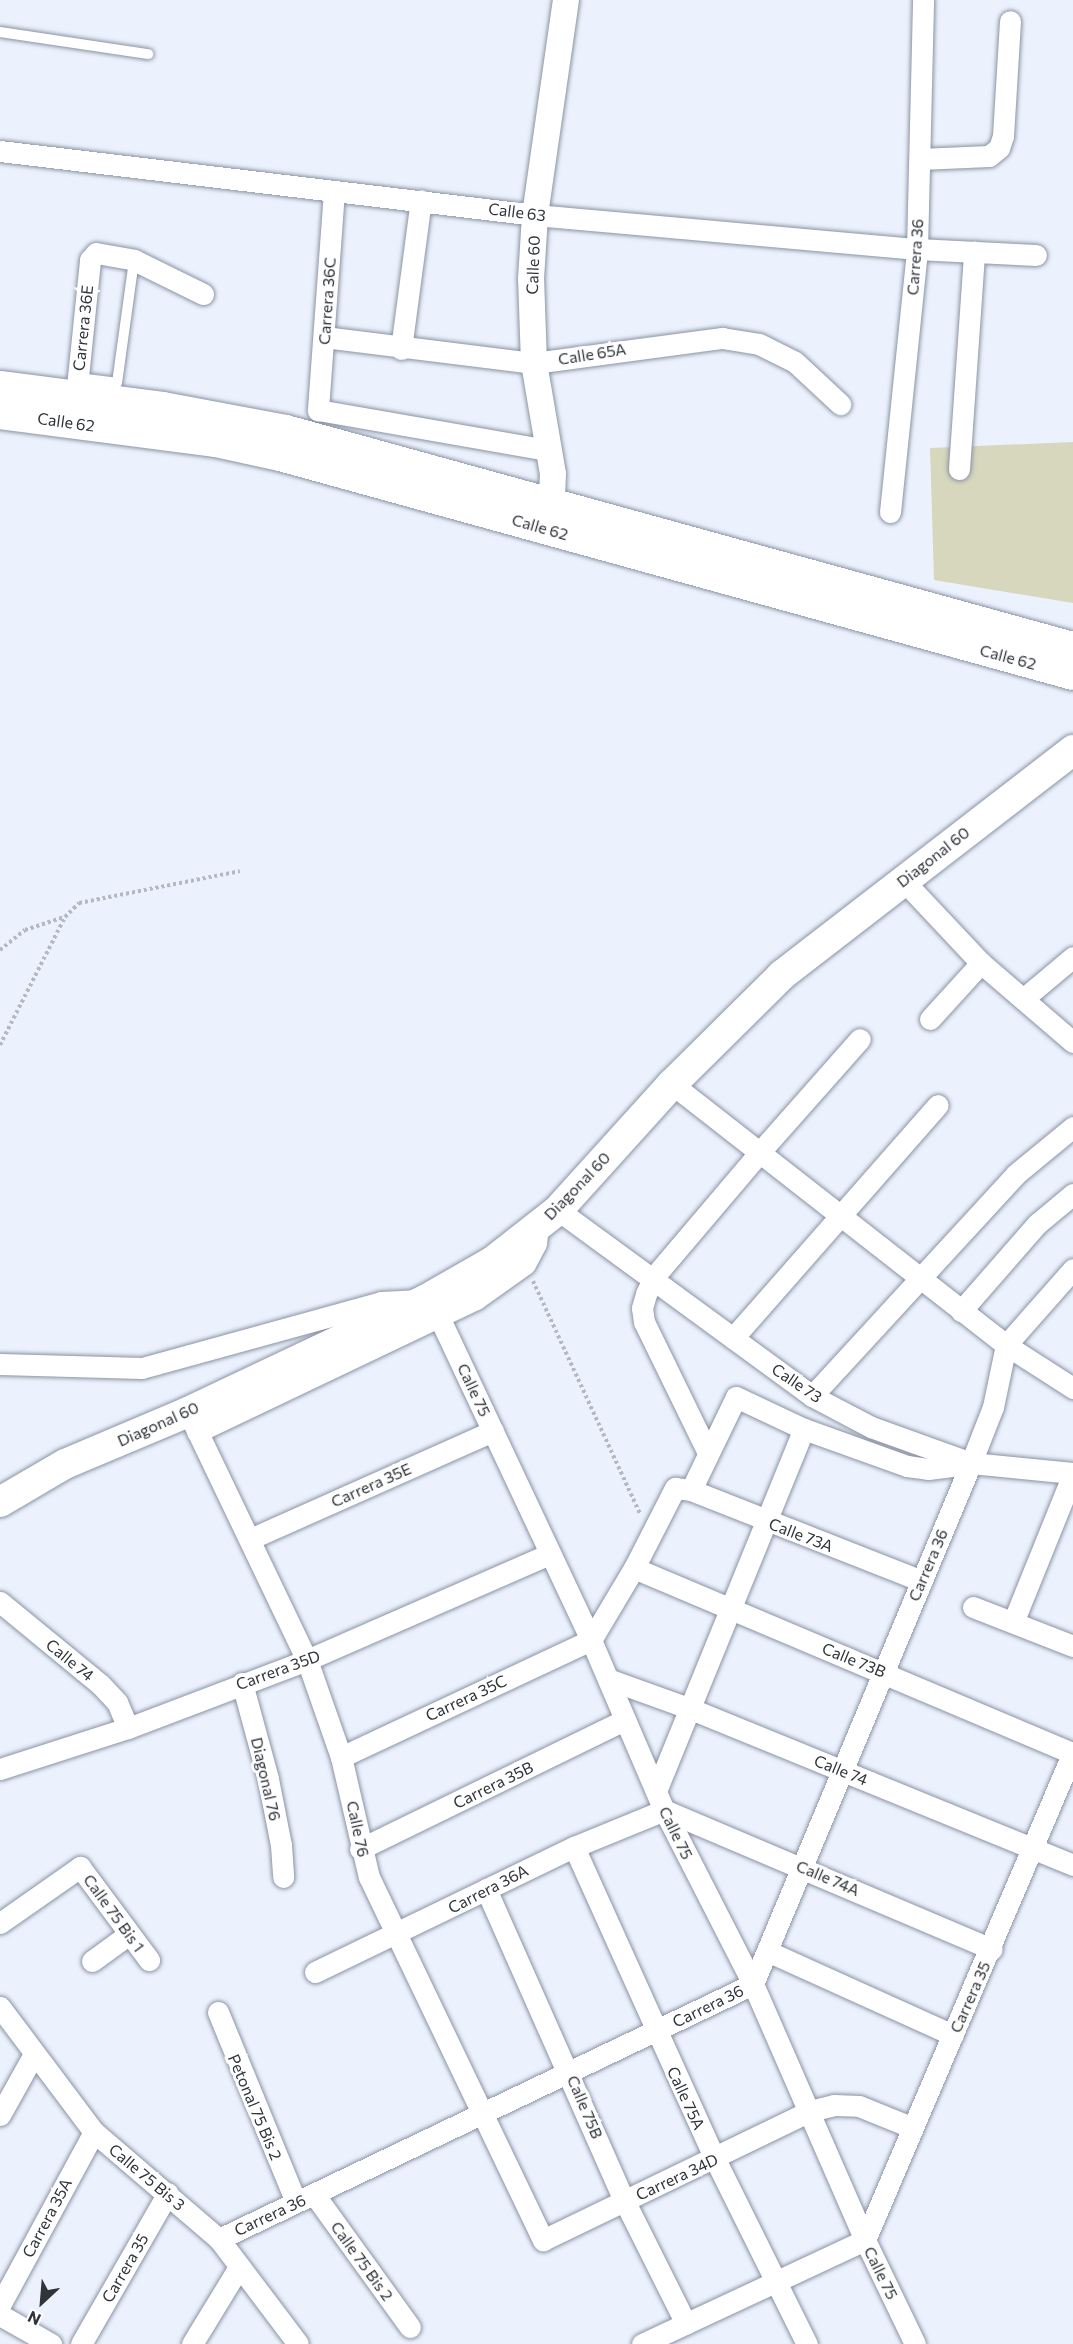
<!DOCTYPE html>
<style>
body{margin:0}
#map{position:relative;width:1073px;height:2344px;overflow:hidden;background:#ecf2fd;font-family:Commissioner,sans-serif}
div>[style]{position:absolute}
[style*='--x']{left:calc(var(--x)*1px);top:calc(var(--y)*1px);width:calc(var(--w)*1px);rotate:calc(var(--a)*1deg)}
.green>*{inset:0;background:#d6d7bd}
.path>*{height:4px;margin-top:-2px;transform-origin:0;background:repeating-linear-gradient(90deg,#b3b8c2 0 3px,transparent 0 6px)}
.roads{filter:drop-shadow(0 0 2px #8a93a5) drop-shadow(0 0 2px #8a93a5)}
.service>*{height:10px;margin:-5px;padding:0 5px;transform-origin:5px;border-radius:5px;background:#fff}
.minor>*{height:21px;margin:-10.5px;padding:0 10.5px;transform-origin:10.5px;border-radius:10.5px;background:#fff}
.tertiary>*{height:26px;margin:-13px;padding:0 13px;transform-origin:13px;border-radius:13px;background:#fff}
.secondary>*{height:30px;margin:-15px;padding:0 15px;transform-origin:15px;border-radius:15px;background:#fff}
span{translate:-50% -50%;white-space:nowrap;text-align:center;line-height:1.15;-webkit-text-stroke:6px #fff;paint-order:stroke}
.street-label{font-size:16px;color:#2f333a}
.north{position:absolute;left:12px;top:2272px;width:60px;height:60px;-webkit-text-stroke:4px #fff;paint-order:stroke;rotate:206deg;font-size:16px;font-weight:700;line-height:24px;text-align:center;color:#2f333a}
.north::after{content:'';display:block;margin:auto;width:21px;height:27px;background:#2f333a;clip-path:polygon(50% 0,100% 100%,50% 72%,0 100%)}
</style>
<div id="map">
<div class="green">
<i style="clip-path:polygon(1073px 442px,1073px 603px,934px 580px,930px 448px)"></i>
</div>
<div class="path">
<i style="--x:0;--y:950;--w:32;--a:-39"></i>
<i style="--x:25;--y:930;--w:41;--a:-18.4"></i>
<i style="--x:0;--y:1045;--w:144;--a:-63.1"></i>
<i style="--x:65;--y:917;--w:20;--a:-45"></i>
<i style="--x:79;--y:903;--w:164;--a:-11.2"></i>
<i style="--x:533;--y:1281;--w:256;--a:65.3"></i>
</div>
<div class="roads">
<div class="service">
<i style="--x:0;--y:32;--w:150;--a:8.5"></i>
<i style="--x:78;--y:378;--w:39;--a:7"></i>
<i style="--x:117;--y:383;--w:124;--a:-82.1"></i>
</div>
<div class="minor">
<i style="--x:0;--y:151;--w:539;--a:6.82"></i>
<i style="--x:535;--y:215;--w:384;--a:5.1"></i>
<i style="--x:917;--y:249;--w:119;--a:2.9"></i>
<i style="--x:920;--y:159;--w:69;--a:-2.5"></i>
<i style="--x:989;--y:156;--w:13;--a:-39"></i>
<i style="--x:999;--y:148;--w:13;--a:-72"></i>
<i style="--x:1003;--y:136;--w:115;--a:-86.5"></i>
<i style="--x:334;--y:191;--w:220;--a:94.2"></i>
<i style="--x:318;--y:410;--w:232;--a:9.9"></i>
<i style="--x:324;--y:337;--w:212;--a:7.1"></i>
<i style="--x:534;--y:363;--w:190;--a:-7.6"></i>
<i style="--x:722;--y:338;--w:37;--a:9"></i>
<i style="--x:759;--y:344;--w:40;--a:26.6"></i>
<i style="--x:795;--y:362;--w:62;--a:43"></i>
<i style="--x:401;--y:349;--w:150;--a:-82.4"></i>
<i style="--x:76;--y:396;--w:137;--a:-84.1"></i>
<i style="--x:90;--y:260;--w:9;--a:-49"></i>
<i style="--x:96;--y:253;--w:39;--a:10"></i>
<i style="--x:134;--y:260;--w:77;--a:26.2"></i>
<i style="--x:959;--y:469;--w:218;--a:-86"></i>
<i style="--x:890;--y:512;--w:264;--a:-84.1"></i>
<i style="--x:917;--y:249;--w:249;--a:-88.6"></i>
<i style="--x:903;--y:880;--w:114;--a:46.8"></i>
<i style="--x:981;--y:963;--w:121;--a:40.7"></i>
<i style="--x:1023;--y:999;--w:65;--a:-40"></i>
<i style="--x:930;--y:1019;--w:76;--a:-47.7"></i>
<i style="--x:672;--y:1084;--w:424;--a:38"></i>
<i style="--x:1006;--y:1345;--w:80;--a:32.7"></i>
<i style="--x:558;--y:1210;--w:315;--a:36.2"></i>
<i style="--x:812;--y:1396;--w:67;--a:27.7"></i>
<i style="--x:871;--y:1427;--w:106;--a:19.8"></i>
<i style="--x:971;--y:1463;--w:102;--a:5.6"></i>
<i style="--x:961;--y:1311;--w:116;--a:-48.9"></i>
<i style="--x:1037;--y:1224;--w:47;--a:-39.8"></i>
<i style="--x:440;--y:1319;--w:355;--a:64.8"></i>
<i style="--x:591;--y:1640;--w:185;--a:66.8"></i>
<i style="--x:664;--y:1810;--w:195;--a:62.9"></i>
<i style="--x:753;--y:1984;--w:279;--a:66.4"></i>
<i style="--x:865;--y:2240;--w:115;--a:64.3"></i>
<i style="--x:733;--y:1338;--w:310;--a:-48.7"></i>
<i style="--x:0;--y:1364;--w:142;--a:1.6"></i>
<i style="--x:142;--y:1368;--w:248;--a:-15.4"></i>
<i style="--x:381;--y:1302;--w:35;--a:-3"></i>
<i style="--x:812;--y:1396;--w:301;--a:-47.4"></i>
<i style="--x:1016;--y:1174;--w:74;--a:-39.5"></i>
<i style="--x:188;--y:1412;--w:275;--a:64.4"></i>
<i style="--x:307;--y:1660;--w:103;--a:70.7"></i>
<i style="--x:341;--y:1757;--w:123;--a:76.9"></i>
<i style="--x:369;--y:1877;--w:403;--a:64.4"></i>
<i style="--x:543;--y:2240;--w:297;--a:-25.8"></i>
<i style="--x:810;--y:2111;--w:25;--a:-14"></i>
<i style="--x:834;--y:2105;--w:25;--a:2"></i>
<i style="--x:859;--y:2106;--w:56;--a:22"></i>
<i style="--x:197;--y:1432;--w:309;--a:-25.5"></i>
<i style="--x:476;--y:1299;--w:60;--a:-35.5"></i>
<i style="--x:525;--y:1264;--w:24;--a:-62"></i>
<i style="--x:536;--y:1243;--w:17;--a:-83"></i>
<i style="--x:708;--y:1453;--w:146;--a:-116"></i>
<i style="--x:644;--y:1322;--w:14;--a:-98"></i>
<i style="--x:642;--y:1308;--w:15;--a:-74"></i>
<i style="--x:646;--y:1294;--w:17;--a:-66"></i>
<i style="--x:653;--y:1278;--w:164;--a:-49.7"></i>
<i style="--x:759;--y:1153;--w:152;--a:-48.5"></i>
<i style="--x:691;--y:1490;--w:103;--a:-64.2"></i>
<i style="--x:736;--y:1397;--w:75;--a:25.2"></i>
<i style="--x:804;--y:1429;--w:109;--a:19.8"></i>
<i style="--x:907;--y:1466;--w:21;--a:8"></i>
<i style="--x:928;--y:1469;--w:38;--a:-7"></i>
<i style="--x:250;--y:1539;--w:266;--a:-24"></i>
<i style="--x:634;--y:1568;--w:476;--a:22.9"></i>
<i style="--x:0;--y:1602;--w:129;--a:39.4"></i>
<i style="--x:100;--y:1684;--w:25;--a:47"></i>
<i style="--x:117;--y:1702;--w:28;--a:67"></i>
<i style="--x:973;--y:1607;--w:107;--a:21.3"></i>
<i style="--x:1014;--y:1620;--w:157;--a:-68"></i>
<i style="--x:608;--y:1679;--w:88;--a:19.9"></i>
<i style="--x:691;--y:1709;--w:413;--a:22.2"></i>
<i style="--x:242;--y:1683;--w:99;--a:74.8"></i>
<i style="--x:268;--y:1779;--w:67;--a:78.9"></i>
<i style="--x:281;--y:1845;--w:32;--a:86"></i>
<i style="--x:341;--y:1757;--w:276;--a:-25.1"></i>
<i style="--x:591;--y:1640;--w:84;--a:-59.2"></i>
<i style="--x:634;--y:1568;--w:90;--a:-62.9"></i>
<i style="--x:675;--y:1488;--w:16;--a:7"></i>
<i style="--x:691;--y:1490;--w:248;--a:21.5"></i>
<i style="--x:0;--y:1769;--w:134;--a:-17.8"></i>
<i style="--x:128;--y:1728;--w:191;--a:-20.8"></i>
<i style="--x:307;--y:1660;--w:265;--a:-23.6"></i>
<i style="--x:656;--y:1791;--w:391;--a:-67.8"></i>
<i style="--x:574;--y:1847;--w:342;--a:65.7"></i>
<i style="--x:715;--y:2159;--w:207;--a:63.6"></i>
<i style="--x:360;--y:1849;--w:295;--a:-26"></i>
<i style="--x:486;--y:1889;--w:342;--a:66.1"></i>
<i style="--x:625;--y:2202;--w:136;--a:63.4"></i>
<i style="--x:0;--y:1923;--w:98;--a:-35"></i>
<i style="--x:80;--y:1867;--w:116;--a:53.4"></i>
<i style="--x:767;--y:1951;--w:204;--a:24.3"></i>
<i style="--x:92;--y:1961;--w:46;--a:-36.1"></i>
<i style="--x:315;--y:1972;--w:288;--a:-25.8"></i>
<i style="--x:574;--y:1847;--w:97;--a:-22.3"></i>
<i style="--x:664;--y:1810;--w:356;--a:23"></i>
<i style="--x:0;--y:2007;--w:156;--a:53.1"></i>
<i style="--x:94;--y:2132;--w:165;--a:40.6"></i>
<i style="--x:219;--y:2239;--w:131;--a:53"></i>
<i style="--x:218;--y:2012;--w:203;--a:67.7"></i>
<i style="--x:0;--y:2115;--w:70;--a:-60.9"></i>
<i style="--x:314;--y:2194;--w:164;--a:54.2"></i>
<i style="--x:219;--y:2239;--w:592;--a:-25.53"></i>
<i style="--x:753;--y:1984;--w:565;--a:-67.29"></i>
<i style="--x:971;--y:1463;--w:60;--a:-68.6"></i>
<i style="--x:993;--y:1407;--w:63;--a:-78.2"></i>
<i style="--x:1006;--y:1345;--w:101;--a:-48.6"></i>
<i style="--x:0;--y:2305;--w:197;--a:-61.5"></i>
<i style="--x:0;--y:2315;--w:59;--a:29.6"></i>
<i style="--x:81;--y:2344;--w:174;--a:-60.1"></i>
<i style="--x:192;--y:2344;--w:90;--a:-58.6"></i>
<i style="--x:642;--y:2344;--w:246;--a:-25"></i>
<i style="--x:865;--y:2240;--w:530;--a:-66.91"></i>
</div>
<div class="tertiary">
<i style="--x:551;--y:521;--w:47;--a:-87.6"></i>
<i style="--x:553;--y:474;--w:113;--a:-99.7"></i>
<i style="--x:534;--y:363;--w:84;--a:-92"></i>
<i style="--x:531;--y:279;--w:64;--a:-86.4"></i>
<i style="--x:535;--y:215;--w:217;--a:-81.8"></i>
</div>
<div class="secondary">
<i style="--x:0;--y:386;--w:164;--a:7.3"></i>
<i style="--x:163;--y:407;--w:125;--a:10.6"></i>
<i style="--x:286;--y:430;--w:816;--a:15.42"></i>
<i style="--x:0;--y:414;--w:218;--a:7.4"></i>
<i style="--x:216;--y:442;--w:66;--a:12.3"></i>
<i style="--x:280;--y:456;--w:823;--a:15.44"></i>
<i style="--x:0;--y:1502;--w:75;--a:-30.3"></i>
<i style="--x:65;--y:1464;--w:134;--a:-22.9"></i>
<i style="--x:188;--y:1412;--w:262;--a:-25.3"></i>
<i style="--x:425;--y:1300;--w:78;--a:-29.8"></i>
<i style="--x:493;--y:1261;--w:83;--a:-38.1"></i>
<i style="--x:558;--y:1210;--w:170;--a:-47.9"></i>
<i style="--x:672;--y:1084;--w:155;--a:-44.7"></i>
<i style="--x:782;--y:975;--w:368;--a:-37.7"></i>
</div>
</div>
<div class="street-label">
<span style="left:517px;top:212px;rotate:7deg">Calle 63</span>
<span style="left:915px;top:257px;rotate:-86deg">Carrera 36</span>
<span style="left:533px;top:265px;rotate:-88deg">Calle 60</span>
<span style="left:327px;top:301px;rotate:-86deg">Carrera 36C</span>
<span style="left:83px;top:328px;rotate:-84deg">Carrera 36E</span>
<span style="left:592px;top:354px;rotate:-9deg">Calle 65A</span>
<span style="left:66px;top:422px;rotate:8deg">Calle 62</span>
<span style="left:540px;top:527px;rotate:16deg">Calle 62</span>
<span style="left:1008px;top:657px;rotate:15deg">Calle 62</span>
<span style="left:933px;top:857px;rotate:-38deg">Diagonal 60</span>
<span style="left:577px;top:1186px;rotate:-46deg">Diagonal 60</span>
<span style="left:797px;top:1383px;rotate:34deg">Calle 73</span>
<span style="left:474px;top:1390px;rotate:65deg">Calle 75</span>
<span style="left:158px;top:1424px;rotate:-24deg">Diagonal 60</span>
<span style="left:371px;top:1485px;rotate:-24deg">Carrera 35E</span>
<span style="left:801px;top:1535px;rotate:21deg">Calle 73A</span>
<span style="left:928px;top:1565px;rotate:-67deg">Carrera 36</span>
<span style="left:70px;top:1660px;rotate:39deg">Calle 74</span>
<span style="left:854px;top:1660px;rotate:22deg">Calle 73B</span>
<span style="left:278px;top:1670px;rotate:-20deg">Carrera 35D</span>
<span style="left:466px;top:1698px;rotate:-25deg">Carrera 35C</span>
<span style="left:841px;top:1770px;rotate:22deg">Calle 74</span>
<span style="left:266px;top:1779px;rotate:77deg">Diagonal 76</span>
<span style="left:493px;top:1785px;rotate:-26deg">Carrera 35B</span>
<span style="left:358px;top:1829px;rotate:78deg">Calle 76</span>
<span style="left:676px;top:1833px;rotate:64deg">Calle 75</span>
<span style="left:828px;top:1878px;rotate:23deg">Calle 74A</span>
<span style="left:488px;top:1889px;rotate:-27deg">Carrera 36A</span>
<span style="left:114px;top:1913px;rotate:54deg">Calle 75 Bis 1</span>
<span style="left:970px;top:1997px;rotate:-66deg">Carrera 35</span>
<span style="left:708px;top:2006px;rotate:-26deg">Carrera 36</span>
<span style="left:686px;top:2098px;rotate:65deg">Calle 75A</span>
<span style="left:255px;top:2107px;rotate:67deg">Petonal 75 Bis 2</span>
<span style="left:585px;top:2107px;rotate:67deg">Calle 75B</span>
<span style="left:147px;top:2177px;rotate:40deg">Calle 75 Bis 3</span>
<span style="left:677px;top:2177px;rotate:-25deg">Carrera 34D</span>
<span style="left:270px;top:2215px;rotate:-25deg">Carrera 36</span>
<span style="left:47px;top:2218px;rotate:-62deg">Carrera 35A</span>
<span style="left:362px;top:2261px;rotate:54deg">Calle 75 Bis 2</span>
<span style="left:125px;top:2268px;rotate:-60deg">Carrera 35</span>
<span style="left:881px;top:2273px;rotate:64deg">Calle 75</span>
</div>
<div class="north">N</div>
</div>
